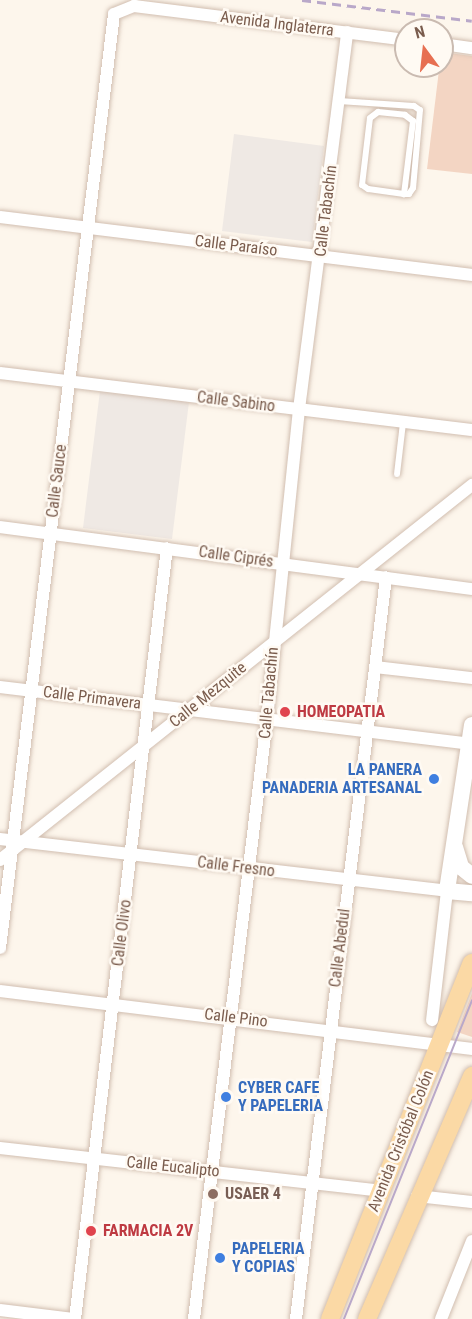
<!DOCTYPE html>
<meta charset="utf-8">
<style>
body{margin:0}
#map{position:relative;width:472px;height:1319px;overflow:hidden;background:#fdf6ec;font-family:"Roboto Condensed",sans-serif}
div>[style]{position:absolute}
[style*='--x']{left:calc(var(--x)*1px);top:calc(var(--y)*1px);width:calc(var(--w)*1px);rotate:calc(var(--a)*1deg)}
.industrial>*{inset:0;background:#efe9e4}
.building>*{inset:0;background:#f3d5c3}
.roads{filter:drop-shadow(0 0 2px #d1beb0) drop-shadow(0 0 2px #d1beb0)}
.service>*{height:6px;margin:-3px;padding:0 3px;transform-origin:3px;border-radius:3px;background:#fff}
.minor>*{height:12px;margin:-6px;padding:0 6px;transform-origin:6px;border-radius:6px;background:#fff}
.secondary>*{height:16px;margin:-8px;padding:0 8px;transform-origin:8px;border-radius:8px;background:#fff}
.primary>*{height:18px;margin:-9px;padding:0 9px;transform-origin:9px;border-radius:9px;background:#fbd9a5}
.tram>*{height:1.5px;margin:-0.75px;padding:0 0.75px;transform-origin:0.75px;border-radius:0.75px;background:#b9a8c9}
.rail>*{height:3px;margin-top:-1.5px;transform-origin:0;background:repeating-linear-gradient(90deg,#b9a8c9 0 9px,transparent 0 15px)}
.dots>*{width:16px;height:16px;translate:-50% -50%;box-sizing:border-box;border:3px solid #fffaf3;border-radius:50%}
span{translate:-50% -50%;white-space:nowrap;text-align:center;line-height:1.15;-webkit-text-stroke:5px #fffaf3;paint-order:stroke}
.street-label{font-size:16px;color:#7a5c4d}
.health-label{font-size:16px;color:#be3a42;font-weight:700}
.left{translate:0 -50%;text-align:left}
.shop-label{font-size:16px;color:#366cbe;font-weight:700}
.right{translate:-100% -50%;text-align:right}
.education-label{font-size:16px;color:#785e54;font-weight:700}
.north{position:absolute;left:394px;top:18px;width:60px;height:60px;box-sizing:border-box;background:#fffaf3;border:2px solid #cabbb1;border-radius:50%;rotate:345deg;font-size:16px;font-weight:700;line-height:24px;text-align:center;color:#7a5c4d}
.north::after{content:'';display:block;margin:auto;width:21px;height:27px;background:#e76f51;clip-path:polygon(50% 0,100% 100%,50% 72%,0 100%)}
</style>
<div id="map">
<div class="industrial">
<i style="clip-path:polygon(234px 134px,324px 146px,312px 242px,222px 231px)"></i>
<i style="clip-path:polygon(100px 391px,189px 402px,172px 539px,83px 528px)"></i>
</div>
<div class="building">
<i style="clip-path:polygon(449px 53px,472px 56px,472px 174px,427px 169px,439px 70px)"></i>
<i style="clip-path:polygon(472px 993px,472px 1037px,457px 1032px)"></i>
</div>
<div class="roads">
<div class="service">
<i style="--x:339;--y:101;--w:75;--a:3.8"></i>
<i style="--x:414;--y:106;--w:7;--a:34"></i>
<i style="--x:420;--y:110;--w:78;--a:95.1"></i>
<i style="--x:413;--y:188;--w:7;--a:124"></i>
<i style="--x:409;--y:194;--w:5;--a:180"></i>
<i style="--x:404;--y:194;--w:36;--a:-172"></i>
<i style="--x:368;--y:189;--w:7;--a:-146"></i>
<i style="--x:362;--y:185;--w:67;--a:-83.2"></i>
<i style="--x:370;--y:118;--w:10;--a:-37"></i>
<i style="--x:378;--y:112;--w:27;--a:6"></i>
<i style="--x:405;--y:115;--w:10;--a:37"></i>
<i style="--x:413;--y:121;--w:74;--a:97"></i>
<i style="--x:397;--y:474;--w:51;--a:-83.3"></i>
</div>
<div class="minor">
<i style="--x:442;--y:44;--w:30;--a:8"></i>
<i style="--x:0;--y:217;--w:476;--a:7"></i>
<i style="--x:0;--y:373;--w:475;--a:6.9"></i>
<i style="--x:0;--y:527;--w:476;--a:7.5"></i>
<i style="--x:375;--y:667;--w:98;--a:6.5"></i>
<i style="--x:0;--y:687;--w:473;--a:6.9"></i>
<i style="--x:0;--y:839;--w:450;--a:6.6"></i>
<i style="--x:447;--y:891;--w:130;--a:96.6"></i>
<i style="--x:0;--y:860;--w:603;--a:-38.47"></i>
<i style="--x:0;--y:948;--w:941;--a:-83.04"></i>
<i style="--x:114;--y:14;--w:22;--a:-22"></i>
<i style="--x:134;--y:6;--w:274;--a:7.1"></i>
<i style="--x:0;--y:991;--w:476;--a:7"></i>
<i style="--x:0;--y:1148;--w:383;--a:6.4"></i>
<i style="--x:417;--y:1196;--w:55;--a:6.2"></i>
<i style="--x:0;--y:1310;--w:74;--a:7"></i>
<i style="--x:75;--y:1319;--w:776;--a:-83.2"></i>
<i style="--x:194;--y:1319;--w:604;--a:-83.06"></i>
<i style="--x:267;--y:719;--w:312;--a:-84.1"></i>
<i style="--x:299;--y:409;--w:380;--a:-82.7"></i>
<i style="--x:296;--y:1319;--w:747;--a:-83.08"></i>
<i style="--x:441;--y:1319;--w:84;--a:-68.3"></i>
</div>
<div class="secondary">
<i style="--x:472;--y:725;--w:168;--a:98.6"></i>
<i style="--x:447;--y:891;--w:25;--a:5"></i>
<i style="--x:455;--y:847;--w:21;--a:73"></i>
<i style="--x:461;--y:867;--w:14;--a:39"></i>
</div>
<div class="primary">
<i style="--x:330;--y:1319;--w:383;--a:-68.3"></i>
<i style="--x:367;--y:1319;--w:265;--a:-66.6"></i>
</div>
</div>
<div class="tram">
<i style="--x:344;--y:1319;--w:343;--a:-68.1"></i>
</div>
<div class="rail">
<i style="--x:302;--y:0;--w:171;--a:7"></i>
</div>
<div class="dots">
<i style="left:285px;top:712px;background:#e0444e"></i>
<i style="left:434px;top:779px;background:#3f7fe0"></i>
<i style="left:226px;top:1097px;background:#3f7fe0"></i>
<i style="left:213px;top:1194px;background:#8d6e63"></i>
<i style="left:91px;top:1231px;background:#e0444e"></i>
<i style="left:220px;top:1258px;background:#3f7fe0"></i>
</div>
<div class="street-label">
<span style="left:277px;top:24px;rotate:7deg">Avenida Inglaterra</span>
<span style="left:326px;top:211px;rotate:-83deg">Calle Tabachín</span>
<span style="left:236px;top:246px;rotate:7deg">Calle Paraíso</span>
<span style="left:236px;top:402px;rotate:7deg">Calle Sabino</span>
<span style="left:57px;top:481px;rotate:-83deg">Calle Sauce</span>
<span style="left:236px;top:557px;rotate:8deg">Calle Ciprés</span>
<span style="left:269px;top:693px;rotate:-85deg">Calle Tabachín</span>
<span style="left:208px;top:695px;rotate:-39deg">Calle Mezquite</span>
<span style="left:92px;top:698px;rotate:7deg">Calle Primavera</span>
<span style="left:236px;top:867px;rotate:7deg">Calle Fresno</span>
<span style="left:122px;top:933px;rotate:-83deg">Calle Olivo</span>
<span style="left:340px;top:948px;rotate:-83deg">Calle Abedul</span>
<span style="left:236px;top:1018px;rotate:7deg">Calle Pino</span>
<span style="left:401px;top:1141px;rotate:-68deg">Avenida Cristóbal Colón</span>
<span style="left:173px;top:1167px;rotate:6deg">Calle Eucalipto</span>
</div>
<div class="health-label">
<span class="left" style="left:297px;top:712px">HOMEOPATIA</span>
<span class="left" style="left:103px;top:1231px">FARMACIA 2V</span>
</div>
<div class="shop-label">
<span class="right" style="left:422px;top:779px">LA PANERA<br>PANADERIA ARTESANAL</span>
<span class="left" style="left:238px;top:1097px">CYBER CAFE<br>Y PAPELERIA</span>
<span class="left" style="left:232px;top:1258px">PAPELERIA<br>Y COPIAS</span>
</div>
<div class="education-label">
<span class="left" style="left:225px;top:1194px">USAER 4</span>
</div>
<div class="north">N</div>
</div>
